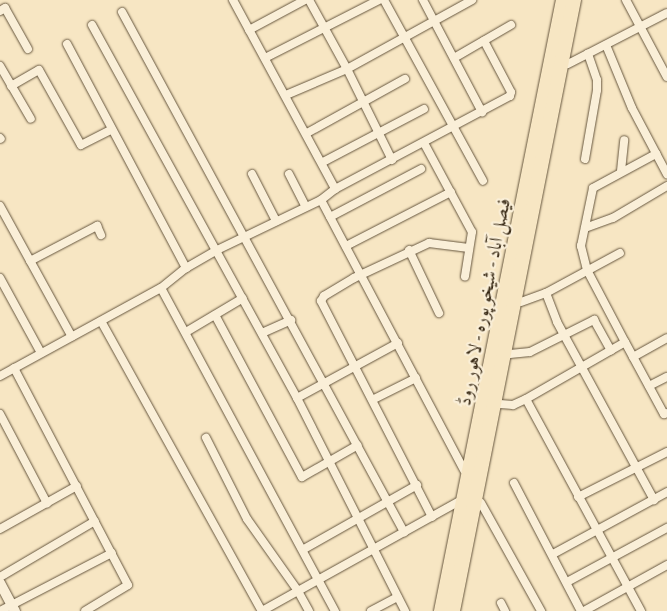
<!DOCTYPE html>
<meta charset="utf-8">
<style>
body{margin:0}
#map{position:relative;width:667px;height:611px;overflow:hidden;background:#f7e6c3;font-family:"EB Garamond",Amiri,serif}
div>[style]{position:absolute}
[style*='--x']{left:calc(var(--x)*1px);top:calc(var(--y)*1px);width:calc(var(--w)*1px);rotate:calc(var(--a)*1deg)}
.roads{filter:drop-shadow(0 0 1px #66563e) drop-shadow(0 0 1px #66563e)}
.street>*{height:8px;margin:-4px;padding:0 4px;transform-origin:4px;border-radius:4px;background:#faefd8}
.secondary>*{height:10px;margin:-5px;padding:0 5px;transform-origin:5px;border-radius:5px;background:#faefd8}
.highway>*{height:14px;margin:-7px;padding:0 7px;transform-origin:7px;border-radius:7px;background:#f7e6c3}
span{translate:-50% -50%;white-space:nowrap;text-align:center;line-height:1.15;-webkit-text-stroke:4.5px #faefd8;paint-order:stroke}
.street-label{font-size:19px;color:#352612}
</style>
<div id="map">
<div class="roads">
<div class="street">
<i style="--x:233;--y:0;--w:215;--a:61.6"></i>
<i style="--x:384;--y:0;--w:206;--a:61.3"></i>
<i style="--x:423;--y:0;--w:127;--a:62.2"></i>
<i style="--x:626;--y:0;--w:87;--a:62"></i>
<i style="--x:0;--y:11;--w:6;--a:-31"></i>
<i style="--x:5;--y:8;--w:47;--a:60.7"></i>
<i style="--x:122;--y:12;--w:592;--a:61.53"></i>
<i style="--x:92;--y:25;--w:426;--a:61.2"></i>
<i style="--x:297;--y:398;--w:239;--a:63.1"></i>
<i style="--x:249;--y:30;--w:64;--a:-28.2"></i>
<i style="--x:67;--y:44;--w:254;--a:62"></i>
<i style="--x:606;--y:45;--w:68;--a:67.6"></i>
<i style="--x:632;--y:108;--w:75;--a:62.1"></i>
<i style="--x:265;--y:58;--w:128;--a:-27"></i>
<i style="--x:454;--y:58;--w:66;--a:-30.1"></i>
<i style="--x:568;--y:64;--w:111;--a:-27.3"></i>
<i style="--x:0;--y:66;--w:61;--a:59.7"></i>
<i style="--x:11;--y:86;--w:32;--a:-30"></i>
<i style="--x:39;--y:70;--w:86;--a:60.8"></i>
<i style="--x:81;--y:145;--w:34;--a:-27"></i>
<i style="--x:286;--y:95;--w:66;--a:-23.1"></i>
<i style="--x:347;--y:69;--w:79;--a:-118.8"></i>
<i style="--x:307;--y:133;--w:112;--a:-28.9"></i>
<i style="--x:0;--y:138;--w:1;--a:45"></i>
<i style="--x:424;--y:143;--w:101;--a:61.7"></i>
<i style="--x:472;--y:232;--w:45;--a:99"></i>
<i style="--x:585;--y:159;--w:70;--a:-80.1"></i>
<i style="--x:597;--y:90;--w:10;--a:-90"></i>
<i style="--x:597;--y:80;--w:28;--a:-109"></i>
<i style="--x:392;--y:160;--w:102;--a:-116.3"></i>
<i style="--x:347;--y:69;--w:143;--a:-28.9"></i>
<i style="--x:323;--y:162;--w:114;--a:-27.7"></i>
<i style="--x:621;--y:171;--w:31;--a:-84"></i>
<i style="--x:252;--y:174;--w:53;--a:62.9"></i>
<i style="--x:289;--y:174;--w:35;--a:63"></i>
<i style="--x:321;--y:200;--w:306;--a:62.1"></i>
<i style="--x:0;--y:206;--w:149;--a:61.2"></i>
<i style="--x:330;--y:217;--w:103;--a:-27.8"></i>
<i style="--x:585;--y:228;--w:30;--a:-20"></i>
<i style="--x:613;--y:218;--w:63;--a:-30.7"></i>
<i style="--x:346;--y:246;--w:118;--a:-27.2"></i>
<i style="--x:409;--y:250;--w:70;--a:64.5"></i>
<i style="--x:30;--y:261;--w:76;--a:-27.6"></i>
<i style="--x:97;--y:226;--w:10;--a:66"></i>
<i style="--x:0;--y:278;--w:85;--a:61.3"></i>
<i style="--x:161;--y:288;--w:367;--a:61.7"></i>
<i style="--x:546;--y:293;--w:31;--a:69"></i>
<i style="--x:557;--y:322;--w:203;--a:61.4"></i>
<i style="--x:521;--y:302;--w:27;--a:-20"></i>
<i style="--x:546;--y:293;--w:84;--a:-28.4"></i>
<i style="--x:215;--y:315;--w:184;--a:61.8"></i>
<i style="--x:302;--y:477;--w:64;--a:-29.7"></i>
<i style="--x:101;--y:321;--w:332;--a:61"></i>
<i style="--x:262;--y:611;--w:41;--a:-29.1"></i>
<i style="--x:298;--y:591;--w:88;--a:-125.3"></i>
<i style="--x:247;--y:519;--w:91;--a:-116.8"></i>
<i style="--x:186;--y:332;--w:66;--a:-30.8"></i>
<i style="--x:262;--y:333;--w:32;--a:-24"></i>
<i style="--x:625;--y:342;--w:81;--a:-117.8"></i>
<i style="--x:587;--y:270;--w:25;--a:-104"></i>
<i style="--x:581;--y:246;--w:59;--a:-78.3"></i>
<i style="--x:593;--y:188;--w:72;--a:-28.4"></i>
<i style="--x:510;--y:354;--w:20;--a:-6"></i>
<i style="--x:530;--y:352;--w:72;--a:-26.6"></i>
<i style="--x:594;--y:320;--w:35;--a:61"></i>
<i style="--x:633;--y:357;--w:39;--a:-29"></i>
<i style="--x:14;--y:368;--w:245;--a:62.3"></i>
<i style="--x:128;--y:585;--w:50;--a:148.8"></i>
<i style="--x:0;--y:376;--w:183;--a:-28.7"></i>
<i style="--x:161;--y:288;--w:32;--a:-39"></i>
<i style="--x:186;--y:268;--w:34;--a:-30"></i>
<i style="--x:215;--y:251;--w:118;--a:-25.7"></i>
<i style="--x:321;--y:200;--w:18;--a:-38"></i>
<i style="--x:335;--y:189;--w:198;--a:-28"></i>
<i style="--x:510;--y:96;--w:4;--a:-76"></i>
<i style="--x:511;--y:92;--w:58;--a:-117.9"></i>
<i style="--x:649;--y:386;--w:20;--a:-27"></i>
<i style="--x:297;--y:398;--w:115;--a:-28.6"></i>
<i style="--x:374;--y:399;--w:47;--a:-26.6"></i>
<i style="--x:500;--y:404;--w:13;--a:4"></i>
<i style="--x:513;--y:405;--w:14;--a:-25"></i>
<i style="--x:0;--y:414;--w:101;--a:62.2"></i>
<i style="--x:514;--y:483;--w:144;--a:62.4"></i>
<i style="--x:578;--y:497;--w:100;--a:-26.8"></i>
<i style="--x:481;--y:503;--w:124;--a:60.9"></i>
<i style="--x:432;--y:517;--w:243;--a:-117.2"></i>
<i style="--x:321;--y:301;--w:6;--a:-59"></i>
<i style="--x:324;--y:296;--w:35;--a:-31"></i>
<i style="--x:354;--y:278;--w:83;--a:-25"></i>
<i style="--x:429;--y:243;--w:40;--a:7.1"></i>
<i style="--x:0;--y:529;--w:88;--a:-29.2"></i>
<i style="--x:304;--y:549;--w:130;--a:-29.5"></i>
<i style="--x:553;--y:554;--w:130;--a:-28.5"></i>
<i style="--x:0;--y:577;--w:110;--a:-30.5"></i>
<i style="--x:567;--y:582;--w:114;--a:-28.4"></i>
<i style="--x:501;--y:603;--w:9;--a:63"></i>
<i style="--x:0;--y:611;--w:126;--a:-27.4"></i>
<i style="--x:309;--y:611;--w:23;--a:-119"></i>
<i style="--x:298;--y:591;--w:183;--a:-29.1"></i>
<i style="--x:371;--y:611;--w:30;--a:-28"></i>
<i style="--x:584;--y:611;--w:95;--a:-29"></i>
<i style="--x:641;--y:611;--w:241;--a:-118.5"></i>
<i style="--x:526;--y:399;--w:114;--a:-29.9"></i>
<i style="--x:625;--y:342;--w:82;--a:61.6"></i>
<i style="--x:664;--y:414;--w:3;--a:-18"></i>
</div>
<div class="secondary">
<i style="--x:0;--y:583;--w:32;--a:62"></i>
</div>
<div class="highway">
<i style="--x:441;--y:611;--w:623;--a:-78.71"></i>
<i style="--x:453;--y:611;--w:623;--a:-78.8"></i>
</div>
</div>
<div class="street-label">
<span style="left:484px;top:302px;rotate:-79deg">فیصل آباد - شیخو پورہ - لاہور روڈ</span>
</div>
</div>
